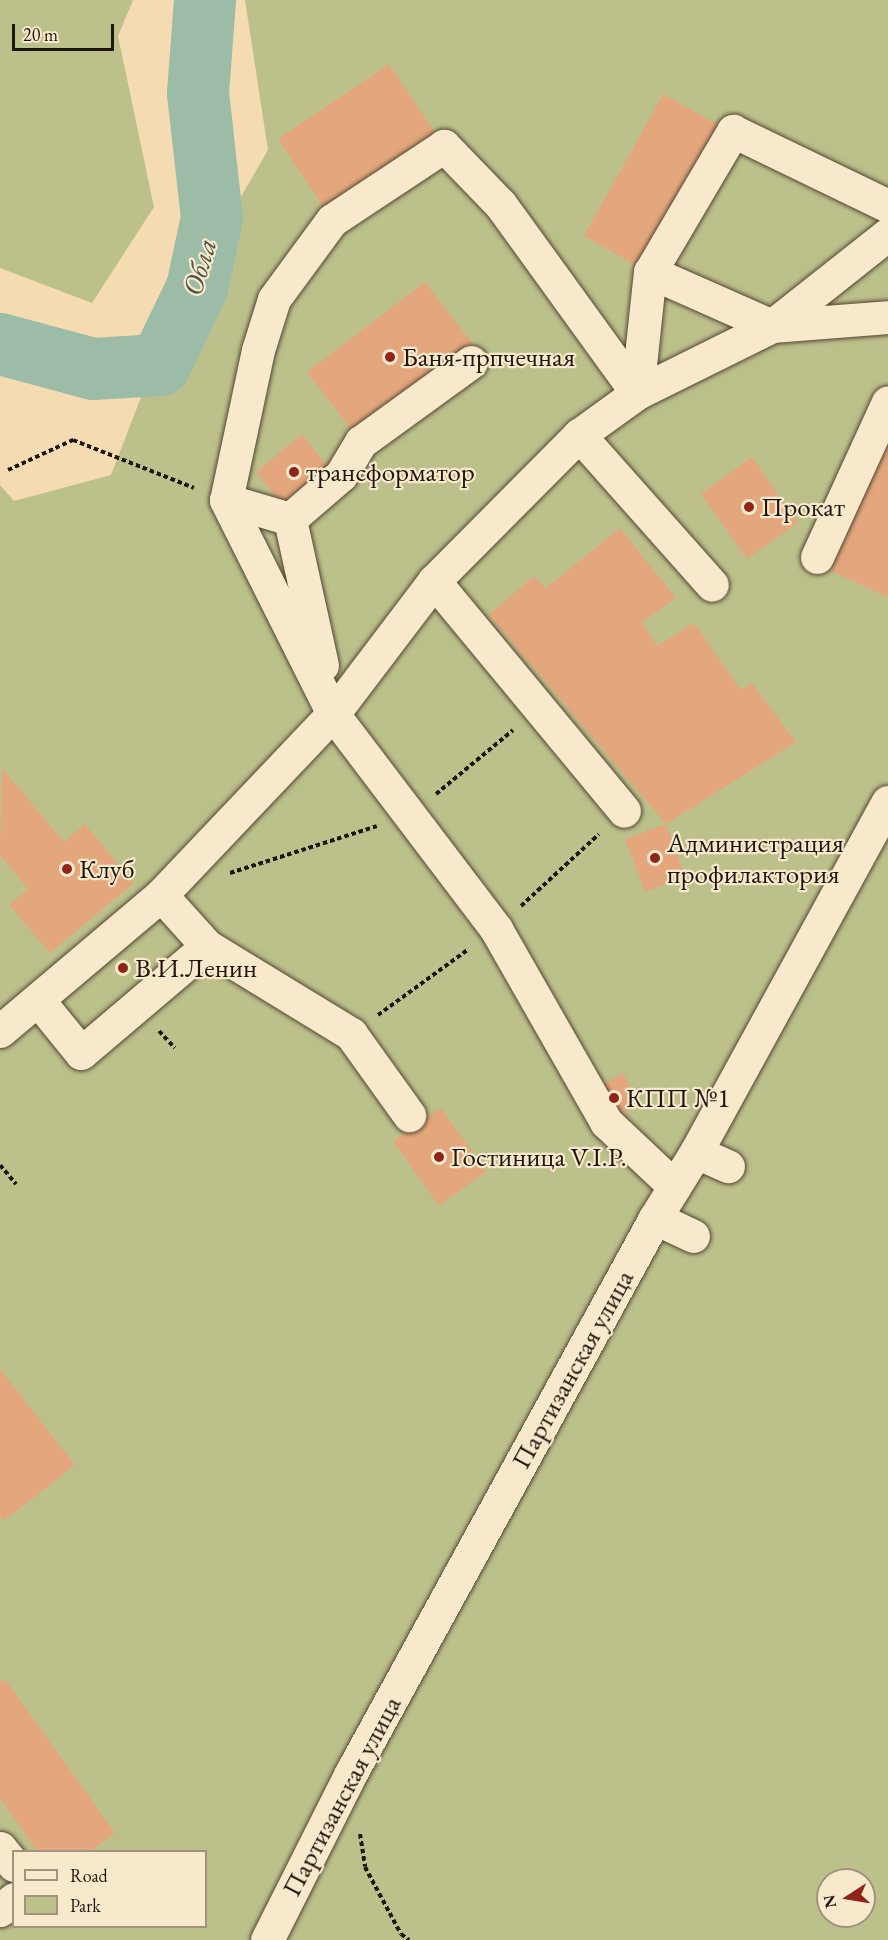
<!DOCTYPE html>
<meta charset="utf-8">
<style>
body{margin:0}
#map{position:relative;width:888px;height:1940px;overflow:hidden;background:#f4dbb1;font-family:"EB Garamond",serif}
div>[style]{position:absolute}
[style*='--x']{left:calc(var(--x)*1px);top:calc(var(--y)*1px);width:calc(var(--w)*1px);rotate:calc(var(--a)*1deg)}
.green>*{inset:0;background:#bcc08b}
.river>*{height:62px;margin:-31px;padding:0 31px;transform-origin:31px;border-radius:31px;background:#9cbca7}
.building>*{inset:0;background:#e4a77d}
.path>*{height:4px;margin-top:-2px;transform-origin:0;background:repeating-linear-gradient(90deg,#1e160c 0 4.5px,transparent 0 7.5px)}
.roads{filter:drop-shadow(0 0 2px #544735) drop-shadow(0 0 2px #544735)}
.minor>*{height:33px;margin:-16.5px;padding:0 16.5px;transform-origin:16.5px;border-radius:16.5px;background:#f8e8cc}
.dots>*{width:16px;height:16px;translate:-50% -50%;box-sizing:border-box;border:3px solid #f8e8cc;border-radius:50%}
span{translate:-50% -50%;white-space:nowrap;text-align:center;line-height:1.15;-webkit-text-stroke:4.5px #f8e8cc;paint-order:stroke}
.poi-label{font-size:27px;color:#1e160c}
.left{translate:0 -50%;text-align:left}
.street-label{font-size:27px;color:#1e160c}
.water-label{font-size:28px;color:#4a5042;font-style:italic}
.legend{position:absolute;left:12px;top:1850px;width:195px;height:78px;box-sizing:border-box;background:#f8e8cc;border:2px solid #a1947f;margin:0;padding:8px 10px;list-style:none;font-size:18px;color:#1e160c}
.legend li{display:flex;align-items:center;gap:12px;height:30px}
.legend b{width:30px;border:2px solid #a1947f}
.north{position:absolute;left:816px;top:1868px;width:60px;height:60px;box-sizing:border-box;background:#f8e8cc;border:2px solid #a1947f;border-radius:50%;rotate:258deg;font-size:16px;font-weight:700;line-height:24px;text-align:center;color:#1e160c}
.north::after{content:'';display:block;margin:auto;width:21px;height:27px;background:#8f2418;clip-path:polygon(50% 0,100% 100%,50% 72%,0 100%)}
.scale{position:absolute;left:12px;top:24px;width:102px;height:27px;box-sizing:border-box;border:3px solid #1e160c;border-top:0;padding-left:8px;font-size:18px;line-height:21px;white-space:nowrap;color:#1e160c;-webkit-text-stroke:4px #f8e8cc;paint-order:stroke}
</style>
<div id="map">
<div class="green">
<i style="clip-path:polygon(0 0,133px 0,118px 36px,154px 207px,92px 303px,0 268px)"></i>
<i style="clip-path:polygon(evenodd,245px 0,888px 0,888px 1940px,0 1940px,0 485px,14px 501px,111px 475px,173px 314px,268px 150px,245px 0,14px 1852px,206px 1852px,206px 1926px,14px 1926px,14px 1852px,245px 0,828px 1880px,864px 1880px,864px 1916px,828px 1916px,828px 1880px)"></i>
</div>
<div class="river">
<i style="--x:0;--y:344;--w:96;--a:15"></i>
<i style="--x:93;--y:369;--w:67;--a:-3.4"></i>
<i style="--x:160;--y:365;--w:85;--a:-64.3"></i>
<i style="--x:197;--y:288;--w:72;--a:-77.9"></i>
<i style="--x:212;--y:218;--w:126;--a:-96.4"></i>
<i style="--x:198;--y:93;--w:93;--a:-85.7"></i>
</div>
<div class="building">
<i style="clip-path:polygon(389px 64px,444px 146px,332px 220px,278px 139px)"></i>
<i style="clip-path:polygon(663px 94px,720px 126px,641px 268px,584px 236px)"></i>
<i style="clip-path:polygon(425px 282px,472px 343px,354px 433px,307px 372px)"></i>
<i style="clip-path:polygon(888px 423px,888px 597px,822px 567px)"></i>
<i style="clip-path:polygon(302px 434px,332px 472px,286px 509px,256px 472px)"></i>
<i style="clip-path:polygon(752px 457px,798px 523px,747px 559px,701px 494px)"></i>
<i style="clip-path:polygon(620px 528px,676px 598px,642px 622px,657px 646px,694px 623px,741px 690px,752px 683px,796px 742px,666px 824px,685px 877px,645px 892px,625px 839px,666px 824px,489px 615px,534px 576px,546px 588px)"></i>
<i style="clip-path:polygon(2px 768px,64px 842px,85px 824px,134px 883px,50px 953px,9px 905px,28px 889px,0 855px)"></i>
<i style="clip-path:polygon(623px 1073px,640px 1104px,606px 1122px,589px 1092px)"></i>
<i style="clip-path:polygon(441px 1108px,486px 1172px,439px 1206px,393px 1141px)"></i>
<i style="clip-path:polygon(0 1369px,75px 1465px,4px 1521px,0 1516px)"></i>
<i style="clip-path:polygon(5px 1679px,115px 1833px,89px 1852px,38px 1852px,0 1798px,0 1683px)"></i>
</div>
<div class="path">
<i style="--x:8;--y:470;--w:72;--a:-24.8"></i>
<i style="--x:73;--y:440;--w:130;--a:21.6"></i>
<i style="--x:436;--y:794;--w:100;--a:-39.7"></i>
<i style="--x:230;--y:873;--w:154;--a:-17.7"></i>
<i style="--x:521;--y:906;--w:106;--a:-42.7"></i>
<i style="--x:378;--y:1015;--w:112;--a:-36"></i>
<i style="--x:159;--y:1031;--w:23;--a:47"></i>
<i style="--x:0;--y:1165;--w:25;--a:50"></i>
<i style="--x:360;--y:1834;--w:33;--a:81"></i>
<i style="--x:365;--y:1867;--w:76;--a:61.8"></i>
<i style="--x:401;--y:1934;--w:10;--a:37"></i>
</div>
<div class="roads">
<div class="minor">
<i style="--x:650;--y:272;--w:164;--a:-59.5"></i>
<i style="--x:733;--y:131;--w:172;--a:25.8"></i>
<i style="--x:637;--y:393;--w:233;--a:-125.9"></i>
<i style="--x:500;--y:204;--w:81;--a:-134"></i>
<i style="--x:444;--y:146;--w:134;--a:146.5"></i>
<i style="--x:332;--y:220;--w:98;--a:126.3"></i>
<i style="--x:274;--y:299;--w:53;--a:107.4"></i>
<i style="--x:258;--y:350;--w:153;--a:102"></i>
<i style="--x:226;--y:500;--w:239;--a:63.4"></i>
<i style="--x:333;--y:714;--w:270;--a:52.8"></i>
<i style="--x:496;--y:929;--w:222;--a:60.3"></i>
<i style="--x:606;--y:1122;--w:93;--a:43.3"></i>
<i style="--x:637;--y:393;--w:122;--a:-83.9"></i>
<i style="--x:650;--y:272;--w:133;--a:23.9"></i>
<i style="--x:772;--y:326;--w:148;--a:-38.4"></i>
<i style="--x:579;--y:435;--w:200;--a:48.4"></i>
<i style="--x:226;--y:500;--w:67;--a:16.5"></i>
<i style="--x:817;--y:557;--w:170;--a:-65.4"></i>
<i style="--x:434;--y:581;--w:298;--a:50.4"></i>
<i style="--x:322;--y:665;--w:149;--a:-102.4"></i>
<i style="--x:290;--y:519;--w:67;--a:-40.8"></i>
<i style="--x:341;--y:475;--w:39;--a:-59"></i>
<i style="--x:361;--y:442;--w:136;--a:-36"></i>
<i style="--x:161;--y:895;--w:69;--a:48"></i>
<i style="--x:207;--y:946;--w:169;--a:31.4"></i>
<i style="--x:351;--y:1034;--w:100;--a:54.4"></i>
<i style="--x:38;--y:1000;--w:68;--a:50.9"></i>
<i style="--x:81;--y:1053;--w:165;--a:-40.3"></i>
<i style="--x:0;--y:1031;--w:211;--a:-40.2"></i>
<i style="--x:161;--y:895;--w:250;--a:-46.5"></i>
<i style="--x:333;--y:714;--w:167;--a:-52.8"></i>
<i style="--x:434;--y:581;--w:206;--a:-45.2"></i>
<i style="--x:579;--y:435;--w:72;--a:-35.9"></i>
<i style="--x:637;--y:393;--w:151;--a:-26.4"></i>
<i style="--x:772;--y:326;--w:116;--a:-4.4"></i>
<i style="--x:696;--y:1152;--w:35;--a:24"></i>
<i style="--x:655;--y:1218;--w:42;--a:25.3"></i>
<i style="--x:0;--y:1848;--w:22;--a:51"></i>
<i style="--x:0;--y:1910;--w:18;--a:-38"></i>
<i style="--x:267;--y:1940;--w:187;--a:-63.3"></i>
<i style="--x:351;--y:1773;--w:633;--a:-61.29"></i>
<i style="--x:655;--y:1218;--w:78;--a:-58.2"></i>
<i style="--x:696;--y:1152;--w:399;--a:-61.3"></i>
</div>
</div>
<div class="dots">
<i style="left:390px;top:357px;background:#8f2418"></i>
<i style="left:294px;top:472px;background:#8f2418"></i>
<i style="left:749px;top:507px;background:#8f2418"></i>
<i style="left:655px;top:858px;background:#8f2418"></i>
<i style="left:67px;top:869px;background:#8f2418"></i>
<i style="left:123px;top:968px;background:#8f2418"></i>
<i style="left:614px;top:1098px;background:#8f2418"></i>
<i style="left:439px;top:1157px;background:#8f2418"></i>
</div>
<div class="poi-label">
<span class="left" style="left:402px;top:357px">Баня-прпчечная</span>
<span class="left" style="left:306px;top:472px">трансформатор</span>
<span class="left" style="left:761px;top:507px">Прокат</span>
<span class="left" style="left:667px;top:858px">Администрация<br>профилактория</span>
<span class="left" style="left:79px;top:869px">Клуб</span>
<span class="left" style="left:135px;top:968px">В.И.Ленин</span>
<span class="left" style="left:626px;top:1098px">КПП №1</span>
<span class="left" style="left:451px;top:1157px">Гостиница V.I.P.</span>
</div>
<div class="street-label">
<span style="left:572px;top:1369px;rotate:-61deg">Партизанская улица</span>
<span style="left:341px;top:1796px;rotate:-62deg">Партизанская улица</span>
</div>
<div class="water-label">
<span style="left:199px;top:267px;rotate:-74deg">Обла</span>
</div>
<ul class="legend">
<li><b style="height:8px;background:#f8e8cc"></b>Road</li>
<li><b style="height:16px;background:#bcc08b"></b>Park</li>
</ul>
<div class="north">N</div>
<div class="scale">20 m</div>
</div>
